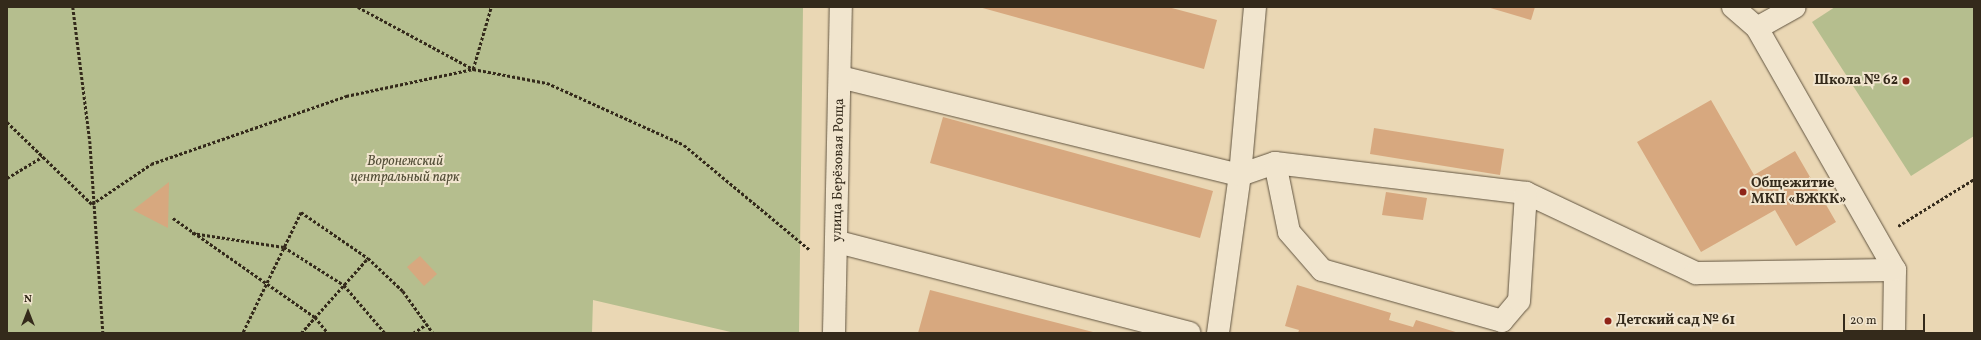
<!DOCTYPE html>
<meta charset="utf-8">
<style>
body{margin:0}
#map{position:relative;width:1981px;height:340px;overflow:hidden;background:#ead7b4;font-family:Vollkorn,serif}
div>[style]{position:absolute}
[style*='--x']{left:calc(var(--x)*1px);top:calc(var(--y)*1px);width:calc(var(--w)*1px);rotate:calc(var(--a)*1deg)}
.green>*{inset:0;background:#b5be8e}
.building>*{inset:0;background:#d7a87f}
.path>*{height:2.5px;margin-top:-1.25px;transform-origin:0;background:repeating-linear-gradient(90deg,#342a1b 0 3px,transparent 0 5px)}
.roads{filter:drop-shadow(0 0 1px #625541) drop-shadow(0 0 1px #625541)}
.minor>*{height:22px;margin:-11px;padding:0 11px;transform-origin:11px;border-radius:11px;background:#f1e5ce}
.dots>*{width:11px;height:11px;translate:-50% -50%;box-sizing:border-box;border:2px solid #f1e5ce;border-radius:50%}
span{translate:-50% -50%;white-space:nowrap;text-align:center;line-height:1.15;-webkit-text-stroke:4px #f1e5ce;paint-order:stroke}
.poi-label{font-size:14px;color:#342a1b;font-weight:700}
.right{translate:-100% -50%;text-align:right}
.left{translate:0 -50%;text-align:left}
.park-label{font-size:14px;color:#544f38;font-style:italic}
.street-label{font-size:14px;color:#342a1b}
.frame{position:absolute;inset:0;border:8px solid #342a1b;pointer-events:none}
.north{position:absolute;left:8px;top:292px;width:40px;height:40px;-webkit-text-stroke:3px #f1e5ce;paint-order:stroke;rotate:0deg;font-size:11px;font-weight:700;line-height:16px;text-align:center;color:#342a1b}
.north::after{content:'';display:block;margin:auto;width:14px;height:18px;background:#342a1b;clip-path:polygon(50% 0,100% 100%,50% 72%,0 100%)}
.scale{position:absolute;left:1843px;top:314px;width:82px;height:18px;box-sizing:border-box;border:2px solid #342a1b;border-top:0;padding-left:5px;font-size:12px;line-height:14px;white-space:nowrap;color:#342a1b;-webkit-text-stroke:3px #f1e5ce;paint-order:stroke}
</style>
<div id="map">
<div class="green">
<i style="clip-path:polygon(7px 7px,803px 7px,799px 333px,735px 333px,593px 300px,592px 333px,7px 333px)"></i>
<i style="clip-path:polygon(1835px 7px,1974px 7px,1974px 136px,1911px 176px,1812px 22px)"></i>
</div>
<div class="building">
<i style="clip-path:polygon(979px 7px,1168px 7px,1217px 20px,1204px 69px)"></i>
<i style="clip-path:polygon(1487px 7px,1535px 7px,1531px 20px)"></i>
<i style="clip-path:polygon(1711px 100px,1754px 175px,1795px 151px,1836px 222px,1796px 246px,1775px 210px,1701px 252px,1637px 142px)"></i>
<i style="clip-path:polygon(943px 117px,1213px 191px,1200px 238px,930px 163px)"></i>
<i style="clip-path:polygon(1374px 128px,1504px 149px,1500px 175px,1370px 154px)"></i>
<i style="clip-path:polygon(169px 182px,168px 228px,133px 210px)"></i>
<i style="clip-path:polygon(1386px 192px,1427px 198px,1423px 220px,1382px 215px)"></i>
<i style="clip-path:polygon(420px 256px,437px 274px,424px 286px,407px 267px)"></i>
<i style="clip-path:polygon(1297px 285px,1391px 313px,1389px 320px,1413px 327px,1416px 320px,1459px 333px,1298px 333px,1299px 330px,1285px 326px)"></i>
<i style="clip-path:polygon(930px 290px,1093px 332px,1093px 333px,918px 333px)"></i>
</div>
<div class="path">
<i style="--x:73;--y:7;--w:135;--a:82.8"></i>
<i style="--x:90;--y:141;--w:192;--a:86.1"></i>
<i style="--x:358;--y:7;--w:131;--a:28.3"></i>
<i style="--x:473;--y:69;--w:75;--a:10.7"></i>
<i style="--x:547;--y:83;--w:150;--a:24.3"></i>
<i style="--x:684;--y:145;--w:164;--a:39.8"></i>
<i style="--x:7;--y:122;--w:118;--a:44"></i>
<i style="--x:92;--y:204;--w:71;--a:-34.1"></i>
<i style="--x:151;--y:164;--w:207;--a:-19.2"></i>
<i style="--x:346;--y:96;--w:130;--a:-12"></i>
<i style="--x:473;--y:69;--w:65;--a:-73.8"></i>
<i style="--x:7;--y:178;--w:41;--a:-31"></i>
<i style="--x:173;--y:218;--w:173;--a:34.9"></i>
<i style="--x:315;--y:317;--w:21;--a:51"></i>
<i style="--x:1898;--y:226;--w:89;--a:-31.7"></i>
<i style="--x:192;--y:233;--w:93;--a:8.7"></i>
<i style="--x:284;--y:247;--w:71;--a:32.3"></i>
<i style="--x:344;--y:285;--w:63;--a:49.5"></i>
<i style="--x:243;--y:332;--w:133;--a:-64.2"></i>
<i style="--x:301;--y:212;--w:81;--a:34.5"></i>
<i style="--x:368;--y:258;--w:48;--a:43.3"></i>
<i style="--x:403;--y:291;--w:52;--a:54.5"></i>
<i style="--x:301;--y:333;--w:101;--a:-48.2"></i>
<i style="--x:413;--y:333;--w:17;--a:-33"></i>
</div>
<div class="roads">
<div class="minor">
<i style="--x:1733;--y:7;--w:32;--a:41"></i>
<i style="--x:1757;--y:28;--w:43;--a:-28.9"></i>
<i style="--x:1757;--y:28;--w:279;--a:60.3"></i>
<i style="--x:1895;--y:270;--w:63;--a:90.9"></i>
<i style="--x:840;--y:77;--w:412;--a:13.8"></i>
<i style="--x:1240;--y:175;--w:37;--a:-19"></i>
<i style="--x:1275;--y:163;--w:253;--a:6.8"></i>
<i style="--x:1526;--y:193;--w:188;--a:25.2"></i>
<i style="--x:1696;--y:273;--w:199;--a:-0.9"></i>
<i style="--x:1275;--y:163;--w:70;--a:78.5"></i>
<i style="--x:1289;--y:232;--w:50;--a:49"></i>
<i style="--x:1322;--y:270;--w:187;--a:15.8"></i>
<i style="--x:1502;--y:321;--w:26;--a:-50"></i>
<i style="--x:1519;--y:301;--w:108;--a:-86.3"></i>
<i style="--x:838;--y:242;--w:363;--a:14.5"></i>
<i style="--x:834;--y:333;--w:326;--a:-88.8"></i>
<i style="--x:1218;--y:333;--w:160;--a:-82.1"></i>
<i style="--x:1240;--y:175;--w:169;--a:-84.9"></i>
</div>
</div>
<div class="dots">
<i style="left:1906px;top:81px;background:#8f2418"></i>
<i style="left:1743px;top:192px;background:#8f2418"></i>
<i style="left:1608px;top:321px;background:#8f2418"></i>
</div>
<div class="poi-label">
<span class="right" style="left:1898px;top:81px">Школа № 62</span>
<span class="left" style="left:1751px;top:192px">Общежитие<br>МКП «ВЖКК»</span>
<span class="left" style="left:1616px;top:321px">Детский сад № 61</span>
</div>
<div class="park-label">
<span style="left:405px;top:170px">Воронежский<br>центральный парк</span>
</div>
<div class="street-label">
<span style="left:839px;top:170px;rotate:-89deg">улица Берёзовая Роща</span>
</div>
<div class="frame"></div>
<div class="north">N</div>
<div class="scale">20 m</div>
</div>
